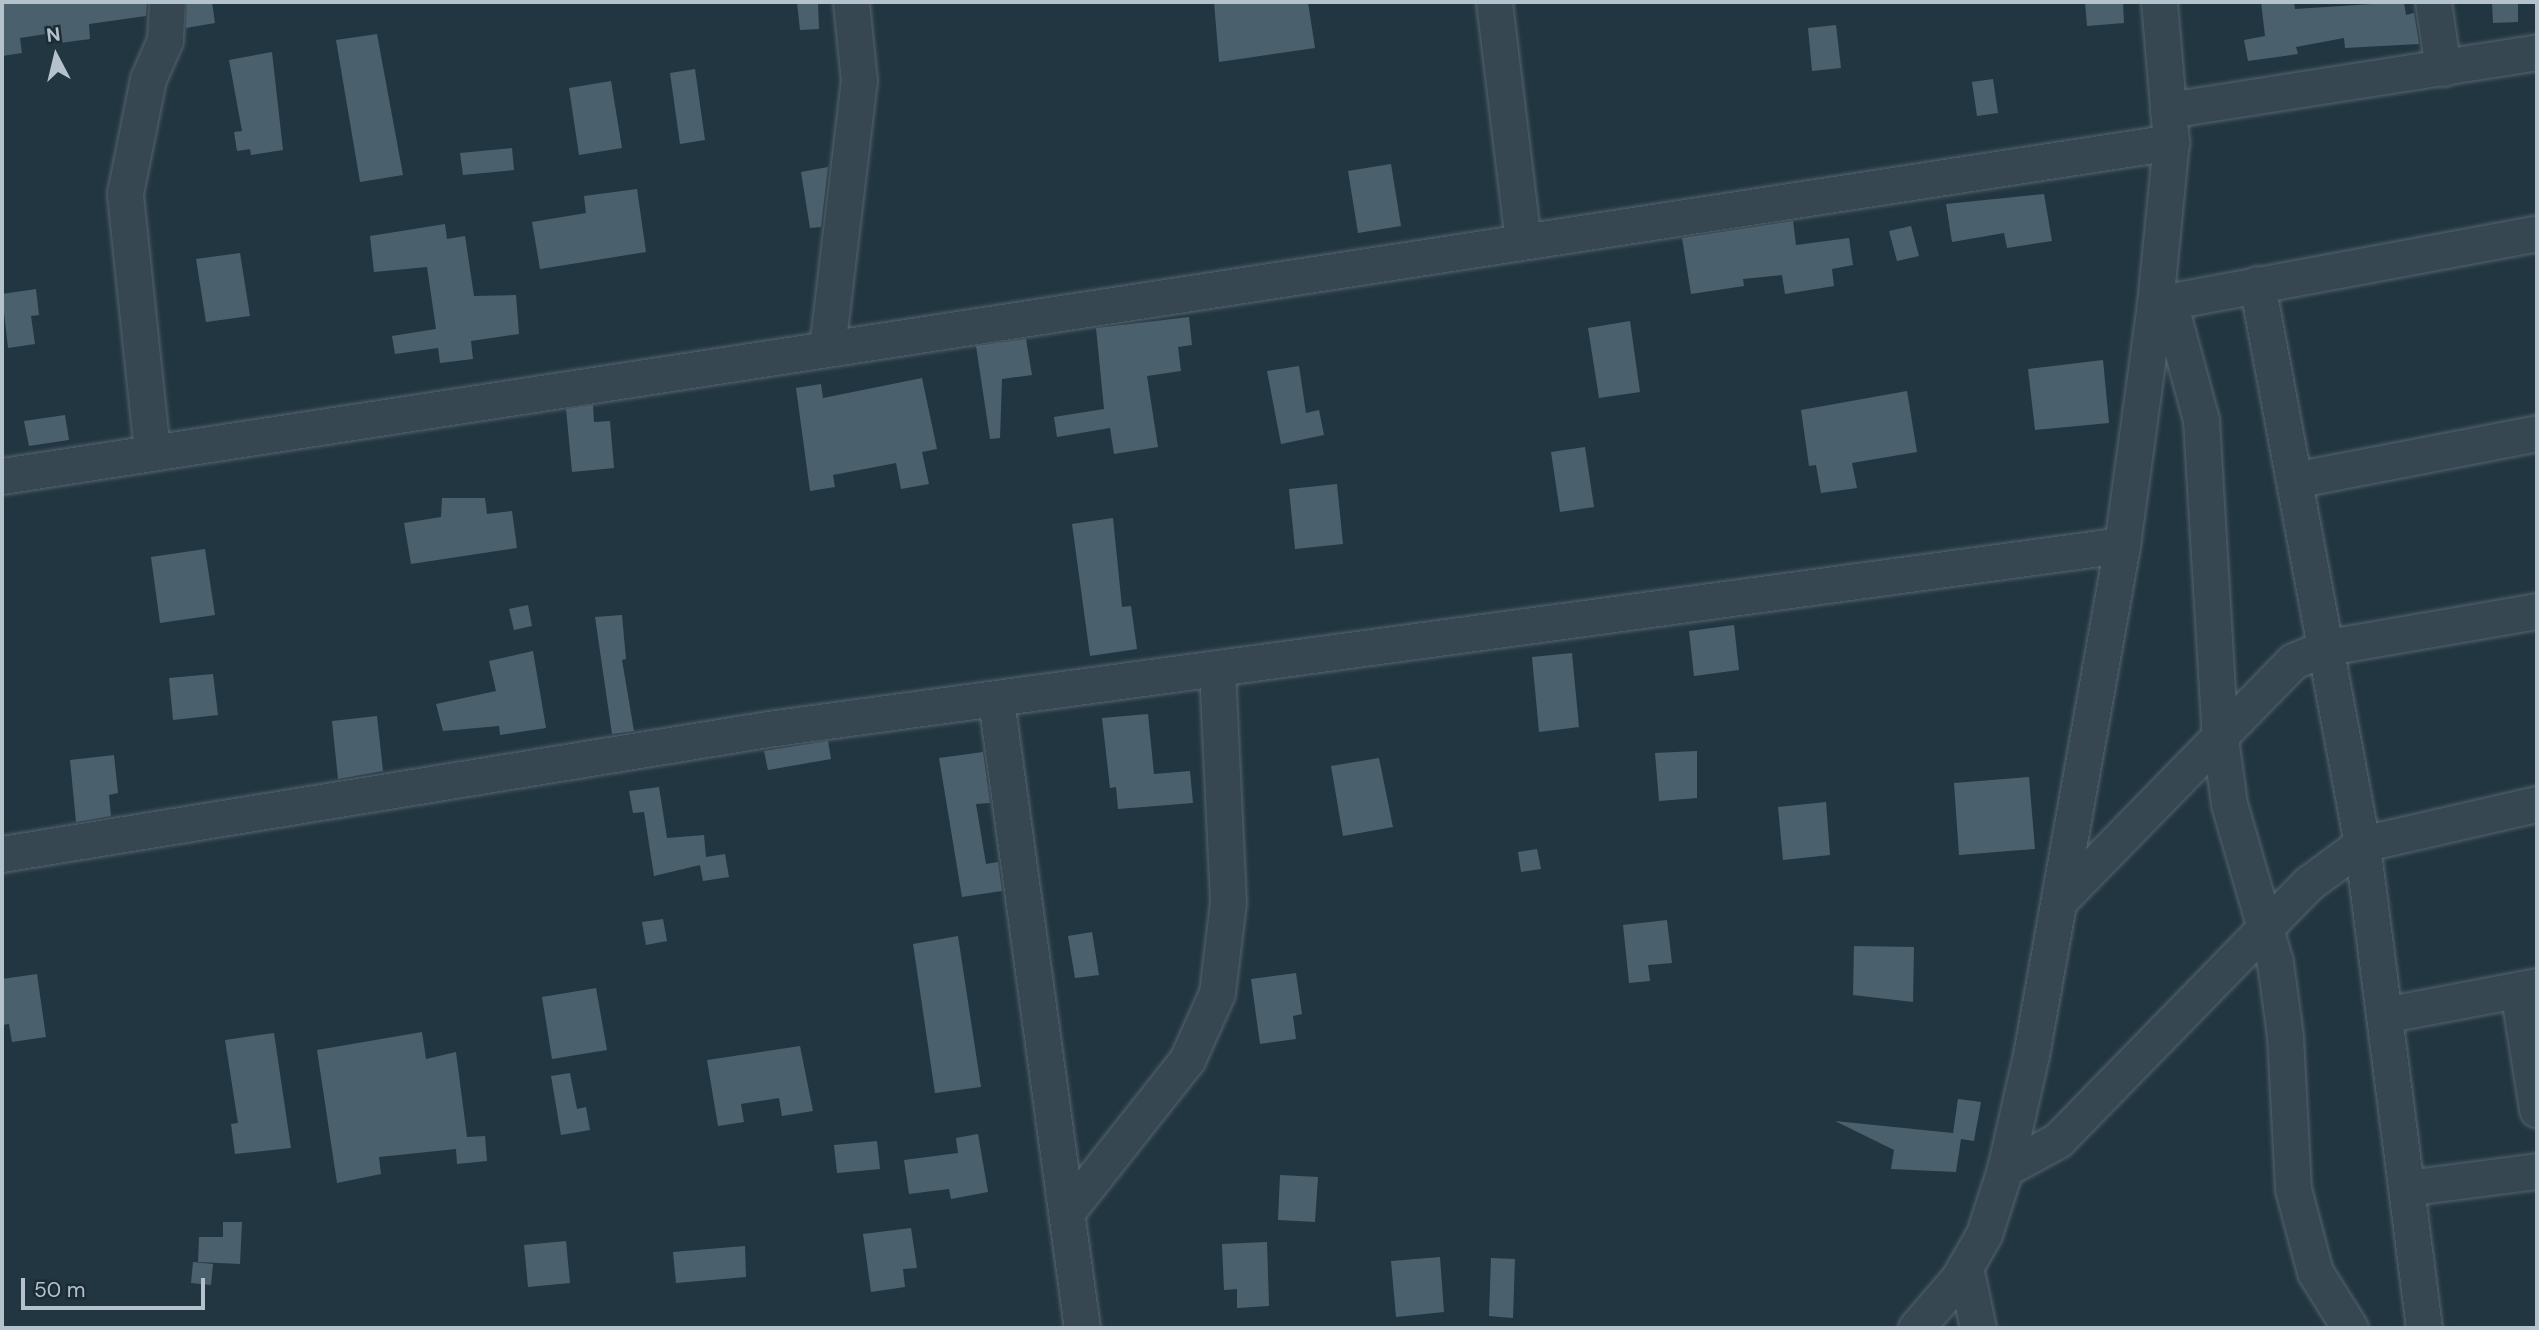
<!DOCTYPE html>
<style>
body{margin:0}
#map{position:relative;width:2539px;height:1330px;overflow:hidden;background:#223641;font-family:"DM Sans",sans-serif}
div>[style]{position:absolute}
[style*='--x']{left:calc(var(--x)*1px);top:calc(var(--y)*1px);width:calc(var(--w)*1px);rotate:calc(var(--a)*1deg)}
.building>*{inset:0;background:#4b606d}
.roads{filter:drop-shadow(0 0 2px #55656e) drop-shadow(0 0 2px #55656e)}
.minor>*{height:35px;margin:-17.5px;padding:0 17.5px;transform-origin:17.5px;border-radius:17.5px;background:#374751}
span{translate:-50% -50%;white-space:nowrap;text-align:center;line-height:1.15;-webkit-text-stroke:6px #1c2c36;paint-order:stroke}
.frame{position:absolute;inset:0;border:4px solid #b3c2cb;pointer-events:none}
.north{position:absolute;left:21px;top:21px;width:70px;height:70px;-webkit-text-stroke:5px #1c2c36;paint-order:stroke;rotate:353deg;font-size:19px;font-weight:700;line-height:28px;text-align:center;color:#b3c2cb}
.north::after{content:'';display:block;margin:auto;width:24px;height:32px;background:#b3c2cb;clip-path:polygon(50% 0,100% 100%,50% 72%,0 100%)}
.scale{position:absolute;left:21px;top:1278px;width:184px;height:32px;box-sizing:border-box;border:4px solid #b3c2cb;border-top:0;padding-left:9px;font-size:21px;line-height:24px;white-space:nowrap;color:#b3c2cb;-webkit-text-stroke:5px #1c2c36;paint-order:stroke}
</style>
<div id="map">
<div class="building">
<i style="clip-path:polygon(2px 2px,147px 2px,146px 16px,89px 24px,90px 39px,60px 43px,59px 32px,20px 38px,22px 53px,2px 56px)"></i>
<i style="clip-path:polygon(187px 2px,212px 2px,215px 23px,186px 28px)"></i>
<i style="clip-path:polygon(797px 2px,818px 2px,819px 29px,800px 30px)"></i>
<i style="clip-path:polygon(1214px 2px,1308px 2px,1315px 48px,1219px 62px)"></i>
<i style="clip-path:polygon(2085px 2px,2123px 2px,2124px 23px,2087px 26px)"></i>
<i style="clip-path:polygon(2261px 2px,2294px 2px,2295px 9px,2404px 2px,2406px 15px,2414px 13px,2419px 44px,2345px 48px,2344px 38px,2296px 47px,2298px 54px,2248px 61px,2244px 40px,2265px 36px)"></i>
<i style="clip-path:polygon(2492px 2px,2518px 2px,2518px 22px,2493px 23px)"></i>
<i style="clip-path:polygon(1836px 25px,1841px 68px,1812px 71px,1808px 28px)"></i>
<i style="clip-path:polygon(377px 34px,403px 175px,360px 182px,336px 40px)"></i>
<i style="clip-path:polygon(272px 52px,283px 150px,251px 155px,250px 149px,237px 151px,234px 132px,242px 131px,229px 60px)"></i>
<i style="clip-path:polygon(695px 69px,705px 140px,680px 144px,670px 73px)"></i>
<i style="clip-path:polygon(1993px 79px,1998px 113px,1977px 116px,1972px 82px)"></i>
<i style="clip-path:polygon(611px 81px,622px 148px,579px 155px,569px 88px)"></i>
<i style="clip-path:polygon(512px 148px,514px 170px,463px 175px,460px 153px)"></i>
<i style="clip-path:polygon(1391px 164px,1401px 226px,1358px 233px,1348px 171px)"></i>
<i style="clip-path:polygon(828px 167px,821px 227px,810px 228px,801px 172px)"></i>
<i style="clip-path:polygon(637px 189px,646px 252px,540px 269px,532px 222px,586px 213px,584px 196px)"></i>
<i style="clip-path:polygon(2044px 194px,2052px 241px,2007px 248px,2004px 233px,1952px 242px,1946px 204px)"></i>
<i style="clip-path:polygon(1793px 221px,1796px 245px,1849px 238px,1853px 265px,1832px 269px,1834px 286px,1785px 294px,1782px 275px,1743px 279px,1744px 286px,1691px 294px,1682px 238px)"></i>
<i style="clip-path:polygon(445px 224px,447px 239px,465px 236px,474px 296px,516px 295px,519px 334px,471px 341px,473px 359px,440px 363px,438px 348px,395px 354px,392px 336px,436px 329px,427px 267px,374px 272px,370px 236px)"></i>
<i style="clip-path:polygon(1911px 226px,1919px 256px,1897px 261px,1889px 231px)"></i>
<i style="clip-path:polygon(240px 253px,250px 316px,206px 322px,196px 259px)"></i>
<i style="clip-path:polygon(36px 289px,39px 315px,31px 316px,35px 344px,8px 348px,2px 294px)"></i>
<i style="clip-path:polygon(1189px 317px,1192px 345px,1178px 347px,1181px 371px,1147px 376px,1158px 447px,1114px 454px,1110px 428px,1057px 437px,1054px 417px,1104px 409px,1096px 328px)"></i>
<i style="clip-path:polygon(1630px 321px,1640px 392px,1599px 398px,1588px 328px)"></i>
<i style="clip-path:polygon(1026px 339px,1032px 375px,1002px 379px,1000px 438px,990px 439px,976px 346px)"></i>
<i style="clip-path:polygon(2103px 360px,2109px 423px,2035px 430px,2028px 369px)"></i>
<i style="clip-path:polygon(1299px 366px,1306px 413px,1319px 410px,1324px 435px,1281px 444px,1267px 371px)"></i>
<i style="clip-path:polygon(922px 378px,937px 449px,922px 452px,929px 484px,901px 489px,896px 463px,833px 475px,835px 487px,810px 491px,796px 388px,821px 384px,823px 398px)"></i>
<i style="clip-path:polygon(1907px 391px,1917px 452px,1852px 463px,1857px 488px,1821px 493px,1816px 465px,1809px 466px,1801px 410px)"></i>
<i style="clip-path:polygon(593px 405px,594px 422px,610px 421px,614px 468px,572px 472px,566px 409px)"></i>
<i style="clip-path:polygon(65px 415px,69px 440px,29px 446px,24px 421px)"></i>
<i style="clip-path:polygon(1585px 447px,1594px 507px,1560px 512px,1551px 452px)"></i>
<i style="clip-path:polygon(1337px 484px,1343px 544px,1295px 549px,1289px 489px)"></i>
<i style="clip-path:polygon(442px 498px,485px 498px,487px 514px,512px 511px,517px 548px,411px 564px,404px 523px,441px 517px)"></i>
<i style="clip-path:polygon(1113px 518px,1122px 607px,1131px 606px,1137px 649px,1090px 656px,1072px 524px)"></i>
<i style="clip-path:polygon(205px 549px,215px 615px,160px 623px,151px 557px)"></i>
<i style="clip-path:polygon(528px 605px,532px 626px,514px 630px,509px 609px)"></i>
<i style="clip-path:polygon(622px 615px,626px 659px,622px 660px,634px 731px,612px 734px,595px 617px)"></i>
<i style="clip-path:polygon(1734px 625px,1739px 670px,1694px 676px,1689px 631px)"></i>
<i style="clip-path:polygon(533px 651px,546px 728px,500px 735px,499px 726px,443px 731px,436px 704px,496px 691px,489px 661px)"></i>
<i style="clip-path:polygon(1572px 653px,1579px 727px,1539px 732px,1532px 657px)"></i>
<i style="clip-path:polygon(213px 674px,218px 715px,173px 720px,169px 678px)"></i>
<i style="clip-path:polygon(1148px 714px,1154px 774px,1190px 771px,1193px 803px,1118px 809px,1116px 787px,1110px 788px,1102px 718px)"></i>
<i style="clip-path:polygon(377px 716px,383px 771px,338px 779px,332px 721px)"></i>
<i style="clip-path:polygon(828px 741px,831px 759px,768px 770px,764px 751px)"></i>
<i style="clip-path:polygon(1697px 751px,1697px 798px,1659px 801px,1655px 753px)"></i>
<i style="clip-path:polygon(983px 752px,990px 803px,976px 804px,986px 864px,998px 862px,1002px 891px,962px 897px,939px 758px)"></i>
<i style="clip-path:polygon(114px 755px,118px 793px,109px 795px,111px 816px,76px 822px,70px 760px)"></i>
<i style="clip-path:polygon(1379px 758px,1393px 827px,1343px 836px,1331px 766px)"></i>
<i style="clip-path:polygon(2029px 777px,2035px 849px,1959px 855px,1954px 783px)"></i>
<i style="clip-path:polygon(659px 787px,667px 838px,704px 835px,706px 857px,725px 854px,729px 877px,703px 881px,700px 865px,654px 876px,644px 812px,633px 813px,629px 791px)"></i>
<i style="clip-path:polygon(1826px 802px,1830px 855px,1783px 860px,1778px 807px)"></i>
<i style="clip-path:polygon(1537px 849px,1541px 869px,1521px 872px,1518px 852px)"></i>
<i style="clip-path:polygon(663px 919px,667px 941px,646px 945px,642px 922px)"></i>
<i style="clip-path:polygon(1667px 920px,1672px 963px,1648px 965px,1650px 981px,1629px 983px,1623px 925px)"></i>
<i style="clip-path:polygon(1092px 932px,1099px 975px,1075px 978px,1068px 936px)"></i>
<i style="clip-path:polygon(958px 936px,981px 1087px,935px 1093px,913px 944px)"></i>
<i style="clip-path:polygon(1854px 946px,1914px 947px,1913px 1002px,1853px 995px)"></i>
<i style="clip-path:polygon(1296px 973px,1302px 1014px,1293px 1016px,1296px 1039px,1260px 1044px,1251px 979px)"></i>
<i style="clip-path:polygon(37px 974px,46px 1037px,12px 1042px,9px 1024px,2px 1025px,2px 979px)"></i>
<i style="clip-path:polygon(596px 988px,607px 1050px,552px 1059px,542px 997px)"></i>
<i style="clip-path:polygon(422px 1032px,426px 1059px,456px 1052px,467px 1137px,485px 1136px,487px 1161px,457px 1164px,456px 1149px,379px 1157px,381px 1174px,337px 1183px,317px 1050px)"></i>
<i style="clip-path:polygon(274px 1033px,291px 1148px,235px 1154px,231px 1124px,238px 1123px,225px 1040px)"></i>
<i style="clip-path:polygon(800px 1046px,813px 1111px,782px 1116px,779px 1098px,741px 1104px,744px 1122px,718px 1126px,707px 1060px)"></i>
<i style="clip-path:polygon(570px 1073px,577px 1109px,586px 1107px,590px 1130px,561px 1135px,551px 1076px)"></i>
<i style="clip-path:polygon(1958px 1099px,1981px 1102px,1974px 1141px,1961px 1139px,1956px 1172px,1891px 1169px,1894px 1150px,1835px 1121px,1953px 1133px)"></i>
<i style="clip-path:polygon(978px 1134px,988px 1192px,951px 1199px,949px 1189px,909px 1194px,904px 1160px,958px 1153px,956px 1138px)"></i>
<i style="clip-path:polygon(877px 1141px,880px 1169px,837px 1173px,834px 1145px)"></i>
<i style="clip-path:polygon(1280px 1175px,1318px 1177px,1315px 1222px,1278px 1220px)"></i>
<i style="clip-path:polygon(223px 1222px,242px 1222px,240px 1264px,198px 1262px,199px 1237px,223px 1237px)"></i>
<i style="clip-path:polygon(911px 1228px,917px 1268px,903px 1269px,905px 1287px,871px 1292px,863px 1234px)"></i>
<i style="clip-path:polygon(566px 1241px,570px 1283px,528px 1287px,524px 1245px)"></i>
<i style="clip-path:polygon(1267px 1242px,1269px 1306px,1237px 1308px,1237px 1289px,1224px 1290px,1222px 1244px)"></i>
<i style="clip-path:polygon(745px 1246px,746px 1277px,676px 1283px,673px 1252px)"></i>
<i style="clip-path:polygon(1440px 1257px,1444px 1312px,1396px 1317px,1391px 1261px)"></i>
<i style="clip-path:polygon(1491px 1258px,1515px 1259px,1513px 1318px,1489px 1316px)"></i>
<i style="clip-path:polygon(193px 1262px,213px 1264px,211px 1285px,191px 1283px)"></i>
</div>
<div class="roads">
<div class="minor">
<i style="--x:1494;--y:2;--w:241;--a:83.1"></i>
<i style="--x:2433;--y:2;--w:67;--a:81.4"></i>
<i style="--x:2168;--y:110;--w:374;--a:-8.9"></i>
<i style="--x:2257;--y:284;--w:570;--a:79.38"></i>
<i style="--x:2362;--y:844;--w:488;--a:82.7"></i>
<i style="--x:2169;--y:302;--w:122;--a:74.8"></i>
<i style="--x:2201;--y:420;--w:319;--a:86.6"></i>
<i style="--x:2220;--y:738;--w:67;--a:82.2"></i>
<i style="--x:2229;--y:804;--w:165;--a:73.8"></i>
<i style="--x:2275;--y:962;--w:75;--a:82.3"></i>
<i style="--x:2285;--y:1036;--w:153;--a:87"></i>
<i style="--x:2293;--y:1189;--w:86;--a:75.2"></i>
<i style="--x:2315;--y:1272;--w:66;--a:58"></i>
<i style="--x:2155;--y:304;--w:389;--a:-10.5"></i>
<i style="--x:827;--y:348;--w:269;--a:-83.2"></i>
<i style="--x:859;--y:81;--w:79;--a:-95.8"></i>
<i style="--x:152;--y:452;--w:260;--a:-96"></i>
<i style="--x:125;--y:193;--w:116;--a:-78.6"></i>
<i style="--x:148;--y:79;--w:43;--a:-66.4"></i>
<i style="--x:165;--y:40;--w:38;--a:-87"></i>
<i style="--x:2;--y:476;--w:2195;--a:-8.75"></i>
<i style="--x:2294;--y:480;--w:248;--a:-10.9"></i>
<i style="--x:996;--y:700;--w:634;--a:82.2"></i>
<i style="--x:2;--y:854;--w:776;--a:-9.27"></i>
<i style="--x:768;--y:729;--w:1366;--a:-7.74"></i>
<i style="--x:2059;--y:901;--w:335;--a:-45.7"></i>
<i style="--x:2293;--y:661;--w:38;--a:-22"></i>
<i style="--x:2328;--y:647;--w:212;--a:-9.8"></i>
<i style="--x:2518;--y:990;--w:121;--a:80.9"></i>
<i style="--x:2384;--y:1015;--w:156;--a:-10.7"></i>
<i style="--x:2005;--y:1169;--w:60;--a:-28.7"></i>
<i style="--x:2058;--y:1140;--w:359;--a:-45.7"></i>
<i style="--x:2309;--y:883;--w:66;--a:-36.3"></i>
<i style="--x:2362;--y:844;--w:180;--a:-12.9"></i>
<i style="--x:2406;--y:1188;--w:132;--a:-7.4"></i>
<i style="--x:1066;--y:1213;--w:195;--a:-51.7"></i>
<i style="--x:1187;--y:1060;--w:73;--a:-65.9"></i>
<i style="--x:1217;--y:993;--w:92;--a:-83.1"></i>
<i style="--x:1228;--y:902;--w:232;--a:-92.7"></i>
<i style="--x:1965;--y:1267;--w:62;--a:78"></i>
<i style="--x:1916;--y:1328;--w:66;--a:-49.3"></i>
<i style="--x:1959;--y:1278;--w:51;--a:-60.4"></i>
<i style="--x:1984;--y:1234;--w:68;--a:-72.1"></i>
<i style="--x:2005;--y:1169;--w:117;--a:-77.2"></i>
<i style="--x:2031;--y:1055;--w:518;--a:-79.88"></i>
<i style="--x:2122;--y:545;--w:243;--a:-82.2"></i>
<i style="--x:2155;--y:304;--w:163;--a:-84.4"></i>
<i style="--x:2171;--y:142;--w:141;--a:-94.9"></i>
</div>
</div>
<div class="frame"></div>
<div class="north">N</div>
<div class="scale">50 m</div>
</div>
